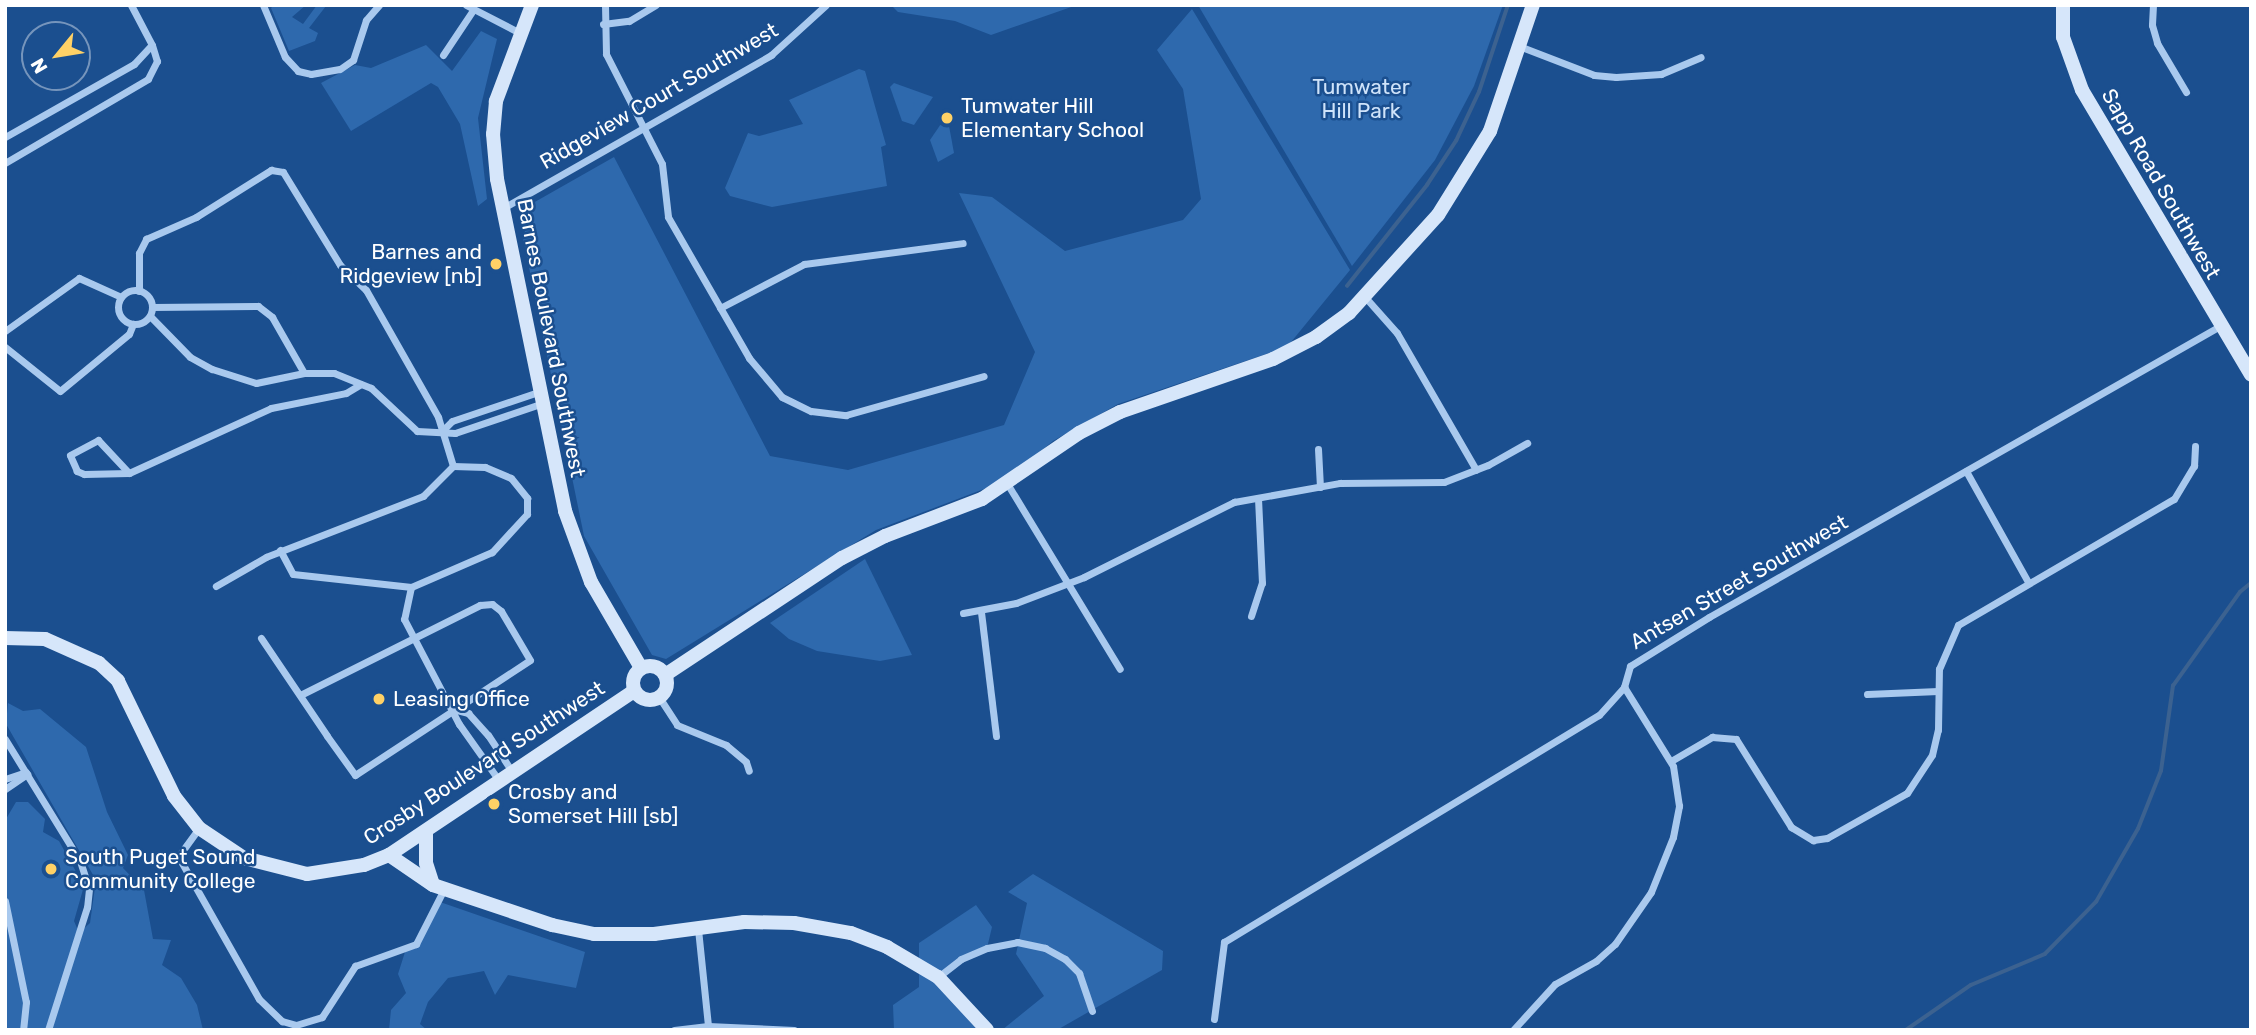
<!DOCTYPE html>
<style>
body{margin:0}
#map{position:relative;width:2256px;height:1035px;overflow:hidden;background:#1b4f8f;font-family:Rubik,sans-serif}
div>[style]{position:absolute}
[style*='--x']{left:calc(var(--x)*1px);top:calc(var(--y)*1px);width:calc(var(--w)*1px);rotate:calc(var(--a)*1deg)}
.green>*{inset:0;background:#2e69ad}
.stream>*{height:3.5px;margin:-1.75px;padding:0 1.75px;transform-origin:1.75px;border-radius:1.75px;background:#3c6290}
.street>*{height:7px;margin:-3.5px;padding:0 3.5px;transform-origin:3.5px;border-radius:3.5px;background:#a9c9ee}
.street>.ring{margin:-3.5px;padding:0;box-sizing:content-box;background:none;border:7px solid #a9c9ee;border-radius:50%}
.secondary>*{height:14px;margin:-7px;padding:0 7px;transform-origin:7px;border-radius:7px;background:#d6e6fa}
.secondary>.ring{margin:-7px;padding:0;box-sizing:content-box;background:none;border:14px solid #d6e6fa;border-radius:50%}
.dots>*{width:19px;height:19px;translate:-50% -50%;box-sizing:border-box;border:4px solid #1b4f8f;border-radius:50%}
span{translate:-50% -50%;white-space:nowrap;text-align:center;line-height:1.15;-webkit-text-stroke:5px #1b4f8f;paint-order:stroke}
.park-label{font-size:21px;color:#cfe3fa}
.street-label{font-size:21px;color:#fff}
.poi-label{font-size:21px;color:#fff}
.left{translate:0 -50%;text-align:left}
.right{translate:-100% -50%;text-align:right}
.frame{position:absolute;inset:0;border:7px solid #fff;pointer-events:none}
.north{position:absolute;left:21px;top:21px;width:70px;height:70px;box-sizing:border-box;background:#1b4f8f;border:2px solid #7695bc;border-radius:50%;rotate:240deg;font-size:19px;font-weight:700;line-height:28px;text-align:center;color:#fff}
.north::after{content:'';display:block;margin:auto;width:24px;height:32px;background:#ffd166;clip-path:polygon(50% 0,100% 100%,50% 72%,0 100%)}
</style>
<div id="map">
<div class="green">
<i style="clip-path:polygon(274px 5px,306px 5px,292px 17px,303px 24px,317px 5px,326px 6px,309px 28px,318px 33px,315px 41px,289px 51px,271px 8px)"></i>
<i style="clip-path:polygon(891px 5px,1077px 5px,991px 35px,955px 21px,898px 12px)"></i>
<i style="clip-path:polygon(1198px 5px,1503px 5px,1474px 86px,1435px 160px,1352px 266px)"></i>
<i style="clip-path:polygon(1192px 9px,1350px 270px,1287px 347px,1118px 404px,1053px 441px,1005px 481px,876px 530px,666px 659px,652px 655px,584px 536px,523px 238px,533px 203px,614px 157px,770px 456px,848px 470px,1004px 425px,1035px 352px,959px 193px,992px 197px,1065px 251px,1183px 220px,1201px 199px,1183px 89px,1157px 50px)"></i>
<i style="clip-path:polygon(481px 31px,497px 39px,478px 118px,487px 199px,478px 206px,460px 124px,438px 87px,431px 83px,351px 131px,321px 83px,355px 65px,371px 68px,426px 45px,452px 71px)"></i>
<i style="clip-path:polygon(859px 69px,865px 71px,886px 145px,881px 147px,887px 186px,772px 207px,730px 196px,725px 188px,748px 133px,759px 136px,803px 124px,789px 100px)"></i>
<i style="clip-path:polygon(894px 83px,933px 97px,914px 125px,902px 121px,890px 87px)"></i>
<i style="clip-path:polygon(947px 115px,954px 153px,938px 162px,930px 140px)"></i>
<i style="clip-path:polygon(865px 559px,912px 655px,880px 661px,817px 651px,789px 639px,770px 623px)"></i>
<i style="clip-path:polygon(8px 703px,23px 711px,40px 709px,86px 747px,107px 812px,128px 855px,123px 868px,144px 890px,153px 939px,171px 940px,162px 965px,181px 978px,197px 1005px,203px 1030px,5px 1030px,6px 819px,16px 802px,28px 802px,45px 819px,43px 832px,59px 841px,84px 886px,74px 921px,79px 933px,90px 923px,96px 880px,6px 724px)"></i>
<i style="clip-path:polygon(1033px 874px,1163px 951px,1162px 970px,1057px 1030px,1002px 1030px,1044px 996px,1016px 954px,1027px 903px,1008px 892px)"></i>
<i style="clip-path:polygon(440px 902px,585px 952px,576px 988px,508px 975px,495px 995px,484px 971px,448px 978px,428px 1002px,420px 1024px,427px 1030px,389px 1030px,391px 1010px,406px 993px,398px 974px,405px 952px,416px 944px)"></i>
<i style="clip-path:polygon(976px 905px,992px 927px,987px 948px,961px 959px,938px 977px,987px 1030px,894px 1030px,893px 1005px,919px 987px,919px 943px)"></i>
</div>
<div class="stream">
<i style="--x:1347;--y:286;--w:129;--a:-51.6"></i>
<i style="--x:1427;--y:185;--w:53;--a:-56.6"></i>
<i style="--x:1456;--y:141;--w:54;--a:-64.9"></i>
<i style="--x:1479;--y:92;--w:92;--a:-71.6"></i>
<i style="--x:1906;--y:1030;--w:79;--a:-34.7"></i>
<i style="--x:1971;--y:985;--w:80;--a:-22.7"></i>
<i style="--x:2045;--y:954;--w:73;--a:-45.6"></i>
<i style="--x:2096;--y:902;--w:84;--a:-60.1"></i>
<i style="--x:2138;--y:829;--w:62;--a:-68.4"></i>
<i style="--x:2161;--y:771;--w:86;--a:-82"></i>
<i style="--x:2173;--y:686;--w:115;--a:-54.5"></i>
<i style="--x:2240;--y:592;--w:14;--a:-39"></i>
</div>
<div class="street">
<i style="--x:131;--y:5;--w:45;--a:62.3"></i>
<i style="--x:263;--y:5;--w:56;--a:67.1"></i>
<i style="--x:285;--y:57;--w:19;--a:47"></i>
<i style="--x:298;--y:71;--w:13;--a:13"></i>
<i style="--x:311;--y:74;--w:29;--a:-10"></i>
<i style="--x:340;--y:69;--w:16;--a:-35"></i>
<i style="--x:353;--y:60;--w:42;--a:-72"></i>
<i style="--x:366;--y:20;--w:20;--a:-49"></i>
<i style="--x:466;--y:5;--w:61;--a:27.4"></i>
<i style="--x:605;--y:5;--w:49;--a:88.8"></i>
<i style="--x:606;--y:54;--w:123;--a:63"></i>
<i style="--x:662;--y:164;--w:53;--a:83.5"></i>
<i style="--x:668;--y:217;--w:163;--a:60.1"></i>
<i style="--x:749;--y:358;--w:51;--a:49.8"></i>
<i style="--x:782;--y:397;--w:32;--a:26"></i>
<i style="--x:811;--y:411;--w:35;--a:7"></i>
<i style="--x:846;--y:415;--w:143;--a:-15.8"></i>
<i style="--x:2153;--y:5;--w:20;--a:93"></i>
<i style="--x:2152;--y:25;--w:19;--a:74"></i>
<i style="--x:2157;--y:43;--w:57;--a:59.4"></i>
<i style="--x:603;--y:24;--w:26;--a:-7"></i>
<i style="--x:629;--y:21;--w:31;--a:-31"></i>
<i style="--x:1519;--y:46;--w:80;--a:21.1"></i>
<i style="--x:1594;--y:75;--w:22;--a:5"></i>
<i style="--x:1616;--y:77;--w:45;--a:-3.8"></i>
<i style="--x:1661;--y:74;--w:43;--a:-23"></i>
<i style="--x:443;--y:55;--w:54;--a:-56.3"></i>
<i style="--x:5;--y:137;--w:148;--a:-29.5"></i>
<i style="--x:134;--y:64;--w:26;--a:-47"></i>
<i style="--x:152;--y:45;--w:17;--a:73"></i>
<i style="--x:157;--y:61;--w:20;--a:117"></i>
<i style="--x:148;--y:79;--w:166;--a:149.6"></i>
<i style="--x:503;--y:208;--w:309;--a:-29.7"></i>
<i style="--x:771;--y:55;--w:74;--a:-42.3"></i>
<i class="ring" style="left:118px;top:290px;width:27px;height:27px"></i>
<i style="--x:139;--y:291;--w:38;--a:-90"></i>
<i style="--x:139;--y:253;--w:16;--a:-63"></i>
<i style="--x:146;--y:239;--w:55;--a:-23.7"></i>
<i style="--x:196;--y:217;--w:89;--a:-32.1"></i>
<i style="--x:271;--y:170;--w:12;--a:9"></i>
<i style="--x:283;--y:172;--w:109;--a:58.5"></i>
<i style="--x:340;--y:265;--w:36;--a:44"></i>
<i style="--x:366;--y:290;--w:146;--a:60.4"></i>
<i style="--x:438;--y:417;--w:51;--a:73"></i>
<i style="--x:453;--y:466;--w:42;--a:135"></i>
<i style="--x:423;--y:496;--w:168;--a:158.8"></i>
<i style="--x:266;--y:557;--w:58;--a:149.9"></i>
<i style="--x:1365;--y:297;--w:48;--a:48.4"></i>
<i style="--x:1397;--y:333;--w:158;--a:60"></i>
<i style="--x:152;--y:307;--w:106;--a:-0.5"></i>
<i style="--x:258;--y:306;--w:18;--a:38"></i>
<i style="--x:272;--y:317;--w:64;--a:60.3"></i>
<i style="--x:720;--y:308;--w:95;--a:-27.6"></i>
<i style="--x:804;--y:264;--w:160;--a:-7.5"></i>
<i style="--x:150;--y:316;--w:57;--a:45.7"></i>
<i style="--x:190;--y:357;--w:25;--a:29"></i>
<i style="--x:212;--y:369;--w:46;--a:17.7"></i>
<i style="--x:256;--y:383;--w:49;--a:-11.8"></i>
<i style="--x:304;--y:373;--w:30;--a:0"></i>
<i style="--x:334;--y:373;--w:40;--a:22"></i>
<i style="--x:371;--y:388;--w:63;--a:43.1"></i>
<i style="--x:417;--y:431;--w:38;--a:3"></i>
<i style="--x:455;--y:433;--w:90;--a:-18.8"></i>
<i style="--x:5;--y:331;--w:91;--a:-35.6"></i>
<i style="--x:79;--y:278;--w:46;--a:24.3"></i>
<i style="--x:5;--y:347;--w:70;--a:38.7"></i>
<i style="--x:60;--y:391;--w:89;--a:-39.6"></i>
<i style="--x:129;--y:334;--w:11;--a:-68"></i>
<i style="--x:442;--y:431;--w:14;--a:-45"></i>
<i style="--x:452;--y:421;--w:91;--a:-18.6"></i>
<i style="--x:1318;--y:449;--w:38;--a:87"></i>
<i style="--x:453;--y:466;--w:32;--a:2"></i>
<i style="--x:485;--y:467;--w:28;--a:23"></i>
<i style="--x:511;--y:478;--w:26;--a:51"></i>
<i style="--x:527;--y:498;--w:16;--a:90"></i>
<i style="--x:527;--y:514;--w:52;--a:132.6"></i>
<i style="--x:492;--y:552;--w:88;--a:156.6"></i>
<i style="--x:411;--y:587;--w:33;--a:102"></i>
<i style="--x:404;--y:619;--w:119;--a:62.4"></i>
<i style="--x:459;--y:724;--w:71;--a:54.7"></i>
<i style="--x:1966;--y:471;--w:127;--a:60.8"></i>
<i style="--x:129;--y:473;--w:45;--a:178.7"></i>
<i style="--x:84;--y:474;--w:8;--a:-157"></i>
<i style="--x:77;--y:471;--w:17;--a:-114"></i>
<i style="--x:70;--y:455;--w:32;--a:-28"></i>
<i style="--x:98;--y:440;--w:45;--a:46.8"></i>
<i style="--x:129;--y:473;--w:156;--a:-24.6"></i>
<i style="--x:271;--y:408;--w:76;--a:-11.3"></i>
<i style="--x:346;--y:393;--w:17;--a:-31"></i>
<i style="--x:1008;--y:485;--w:215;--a:58.7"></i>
<i style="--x:280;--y:550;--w:27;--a:62"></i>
<i style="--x:293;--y:574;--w:119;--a:6.3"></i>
<i style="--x:981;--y:612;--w:125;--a:83.1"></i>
<i style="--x:963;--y:613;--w:54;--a:-10.7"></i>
<i style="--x:1016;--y:603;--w:73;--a:-20.9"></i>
<i style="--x:1084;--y:577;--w:168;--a:-26.6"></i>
<i style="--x:1234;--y:502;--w:108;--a:-10.2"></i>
<i style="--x:1340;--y:483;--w:104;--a:-0.6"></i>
<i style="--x:1444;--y:482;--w:47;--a:-21.1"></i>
<i style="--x:1488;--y:465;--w:45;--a:-29.4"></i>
<i style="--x:1251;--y:616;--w:35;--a:-72"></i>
<i style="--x:1262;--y:583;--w:85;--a:-92.7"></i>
<i style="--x:261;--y:638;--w:118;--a:56"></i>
<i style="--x:327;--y:736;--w:48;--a:54.3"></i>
<i style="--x:355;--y:775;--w:209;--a:-33.3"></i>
<i style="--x:530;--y:660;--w:57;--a:-120.6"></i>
<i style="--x:501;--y:611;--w:11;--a:-142"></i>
<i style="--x:492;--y:604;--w:12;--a:175"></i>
<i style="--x:480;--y:605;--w:201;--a:153.4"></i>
<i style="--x:1867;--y:694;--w:71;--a:-2.4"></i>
<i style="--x:659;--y:697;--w:33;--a:57"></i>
<i style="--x:677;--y:725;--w:53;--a:22.2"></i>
<i style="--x:726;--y:745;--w:26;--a:40"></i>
<i style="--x:746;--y:762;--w:9;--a:72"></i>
<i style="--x:453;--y:709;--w:16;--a:15"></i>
<i style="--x:468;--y:713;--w:30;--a:48"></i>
<i style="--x:488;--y:735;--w:45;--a:56.7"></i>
<i style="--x:5;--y:739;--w:143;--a:58.4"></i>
<i style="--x:80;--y:861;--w:29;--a:72"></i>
<i style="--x:89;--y:889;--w:18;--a:96"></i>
<i style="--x:87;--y:907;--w:129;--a:107.6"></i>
<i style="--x:1671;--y:761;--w:48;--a:-30.3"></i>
<i style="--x:1712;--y:737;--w:24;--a:5"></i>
<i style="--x:1736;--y:739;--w:104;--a:58"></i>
<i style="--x:1791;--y:827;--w:26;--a:31"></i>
<i style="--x:1813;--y:840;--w:14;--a:-8"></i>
<i style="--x:1827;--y:838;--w:92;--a:-29.4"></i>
<i style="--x:1907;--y:793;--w:45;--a:-56.7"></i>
<i style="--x:1932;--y:755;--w:26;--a:-77"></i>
<i style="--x:1938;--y:730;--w:61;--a:-89.1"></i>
<i style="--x:1939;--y:669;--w:48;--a:-66.6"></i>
<i style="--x:1958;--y:625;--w:250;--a:-30.3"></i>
<i style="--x:2174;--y:499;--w:39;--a:-59"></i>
<i style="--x:2194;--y:466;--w:20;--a:-87"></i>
<i style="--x:5;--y:779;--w:22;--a:-18"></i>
<i style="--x:5;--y:789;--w:27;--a:-34"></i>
<i style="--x:199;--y:828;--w:32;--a:126"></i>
<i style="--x:180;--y:854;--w:9;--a:77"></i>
<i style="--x:182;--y:863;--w:156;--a:60.5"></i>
<i style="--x:259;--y:999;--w:32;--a:44"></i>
<i style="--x:282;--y:1021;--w:15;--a:16"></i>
<i style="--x:296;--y:1025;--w:27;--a:-17"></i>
<i style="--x:322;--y:1017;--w:61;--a:-57.1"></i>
<i style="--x:355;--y:966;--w:65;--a:-19.8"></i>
<i style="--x:416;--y:944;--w:62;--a:-63"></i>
<i style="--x:5;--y:901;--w:103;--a:78.3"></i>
<i style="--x:26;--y:1002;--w:28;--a:96"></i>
<i style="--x:698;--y:929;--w:98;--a:84.1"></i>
<i style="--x:938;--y:977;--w:29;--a:-38"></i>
<i style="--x:961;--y:959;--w:28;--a:-23"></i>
<i style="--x:987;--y:948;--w:31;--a:-11"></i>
<i style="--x:1017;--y:942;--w:29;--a:12"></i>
<i style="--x:1045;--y:948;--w:23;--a:29"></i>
<i style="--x:1065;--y:959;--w:20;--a:45"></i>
<i style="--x:1079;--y:973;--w:40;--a:71.1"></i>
<i style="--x:1214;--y:1019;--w:78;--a:-82.6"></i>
<i style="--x:1224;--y:942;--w:438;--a:-31.2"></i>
<i style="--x:1599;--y:715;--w:38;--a:-48"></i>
<i style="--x:1624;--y:687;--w:22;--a:-74"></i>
<i style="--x:1630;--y:666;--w:93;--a:-31.8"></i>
<i style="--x:1709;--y:617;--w:588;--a:-29.66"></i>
<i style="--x:674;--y:1030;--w:34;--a:-7"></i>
<i style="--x:708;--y:1026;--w:86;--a:2.7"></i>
<i style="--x:1513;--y:1030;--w:62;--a:-47.6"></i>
<i style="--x:1555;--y:984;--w:47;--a:-29.3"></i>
<i style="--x:1596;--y:961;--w:25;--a:-42"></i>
<i style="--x:1615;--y:944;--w:63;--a:-55.3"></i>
<i style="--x:1651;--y:892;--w:59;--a:-68.2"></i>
<i style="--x:1673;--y:837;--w:32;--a:-79"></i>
<i style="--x:1679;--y:806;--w:40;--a:-98.5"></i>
<i style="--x:1673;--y:766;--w:93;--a:-121.8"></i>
</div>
<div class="secondary">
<i style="--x:532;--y:5;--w:103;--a:110.6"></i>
<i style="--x:496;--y:101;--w:33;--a:95"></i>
<i style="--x:493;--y:134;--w:45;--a:84.9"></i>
<i style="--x:497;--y:179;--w:339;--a:78.4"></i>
<i style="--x:565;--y:511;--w:76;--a:69.9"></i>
<i style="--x:591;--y:582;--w:99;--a:59.8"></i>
<i style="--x:2063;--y:5;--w:32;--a:90"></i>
<i style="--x:2063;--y:37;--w:56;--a:70.3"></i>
<i style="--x:2082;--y:90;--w:331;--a:59.3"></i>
<i style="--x:5;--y:638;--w:40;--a:1.4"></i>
<i style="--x:45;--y:639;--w:59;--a:24"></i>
<i style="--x:99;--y:663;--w:26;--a:43"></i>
<i style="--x:118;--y:681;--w:128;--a:64"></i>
<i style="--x:174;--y:796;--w:41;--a:52"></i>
<i style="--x:199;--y:828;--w:54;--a:33.7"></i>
<i style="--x:244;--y:858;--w:65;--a:14.3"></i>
<i style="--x:307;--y:874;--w:58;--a:-9"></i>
<i style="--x:364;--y:865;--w:27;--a:-22"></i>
<i style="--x:389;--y:855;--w:295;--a:-33.8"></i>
<i class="ring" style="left:633px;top:666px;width:20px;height:20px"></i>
<i style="--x:665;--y:675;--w:212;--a:-33.5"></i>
<i style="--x:842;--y:558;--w:48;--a:-27.1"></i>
<i style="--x:885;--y:536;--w:104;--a:-20.9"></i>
<i style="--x:982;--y:499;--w:117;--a:-34.2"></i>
<i style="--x:1079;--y:433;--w:46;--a:-27.1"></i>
<i style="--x:1120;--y:412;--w:162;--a:-19.1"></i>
<i style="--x:1273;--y:359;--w:48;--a:-27.1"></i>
<i style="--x:1316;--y:337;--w:41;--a:-36"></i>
<i style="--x:1349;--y:313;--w:132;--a:-47.8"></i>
<i style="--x:1438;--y:215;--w:99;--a:-58.2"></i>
<i style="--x:1490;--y:131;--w:133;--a:-71.2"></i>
<i style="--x:426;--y:831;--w:32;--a:90"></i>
<i style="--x:426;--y:863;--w:23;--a:72"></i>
<i style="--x:389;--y:855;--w:53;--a:34.3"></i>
<i style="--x:433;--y:885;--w:126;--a:18.6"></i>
<i style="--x:552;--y:925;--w:43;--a:12.1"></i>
<i style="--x:594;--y:934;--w:60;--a:0"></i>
<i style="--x:654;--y:934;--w:91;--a:-7.6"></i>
<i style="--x:744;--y:922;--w:50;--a:1.1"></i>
<i style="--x:794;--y:923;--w:58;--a:10"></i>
<i style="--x:851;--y:933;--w:39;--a:21"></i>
<i style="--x:887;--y:947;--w:59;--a:30.5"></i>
<i style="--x:938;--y:977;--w:72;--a:47.2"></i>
</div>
<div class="dots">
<i style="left:947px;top:118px;background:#ffd166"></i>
<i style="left:496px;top:264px;background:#ffd166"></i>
<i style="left:379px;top:699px;background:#ffd166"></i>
<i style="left:494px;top:804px;background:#ffd166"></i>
<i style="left:51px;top:869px;background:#ffd166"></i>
</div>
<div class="park-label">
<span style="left:1361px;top:99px">Tumwater<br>Hill Park</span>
</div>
<div class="street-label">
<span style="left:659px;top:96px;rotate:-30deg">Ridgeview Court Southwest</span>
<span style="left:2161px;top:184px;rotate:60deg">Sapp Road Southwest</span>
<span style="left:551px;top:338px;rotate:79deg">Barnes Boulevard Southwest</span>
<span style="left:1739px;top:582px;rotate:-30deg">Antsen Street Southwest</span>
<span style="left:484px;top:763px;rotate:-33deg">Crosby Boulevard Southwest</span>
</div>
<div class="poi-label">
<span class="left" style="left:961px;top:118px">Tumwater Hill<br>Elementary School</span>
<span class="right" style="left:482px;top:264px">Barnes and<br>Ridgeview [nb]</span>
<span class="left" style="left:393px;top:699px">Leasing Office</span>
<span class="left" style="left:508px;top:804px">Crosby and<br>Somerset Hill [sb]</span>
<span class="left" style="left:65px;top:869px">South Puget Sound<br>Community College</span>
</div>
<div class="frame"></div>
<div class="north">N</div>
</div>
